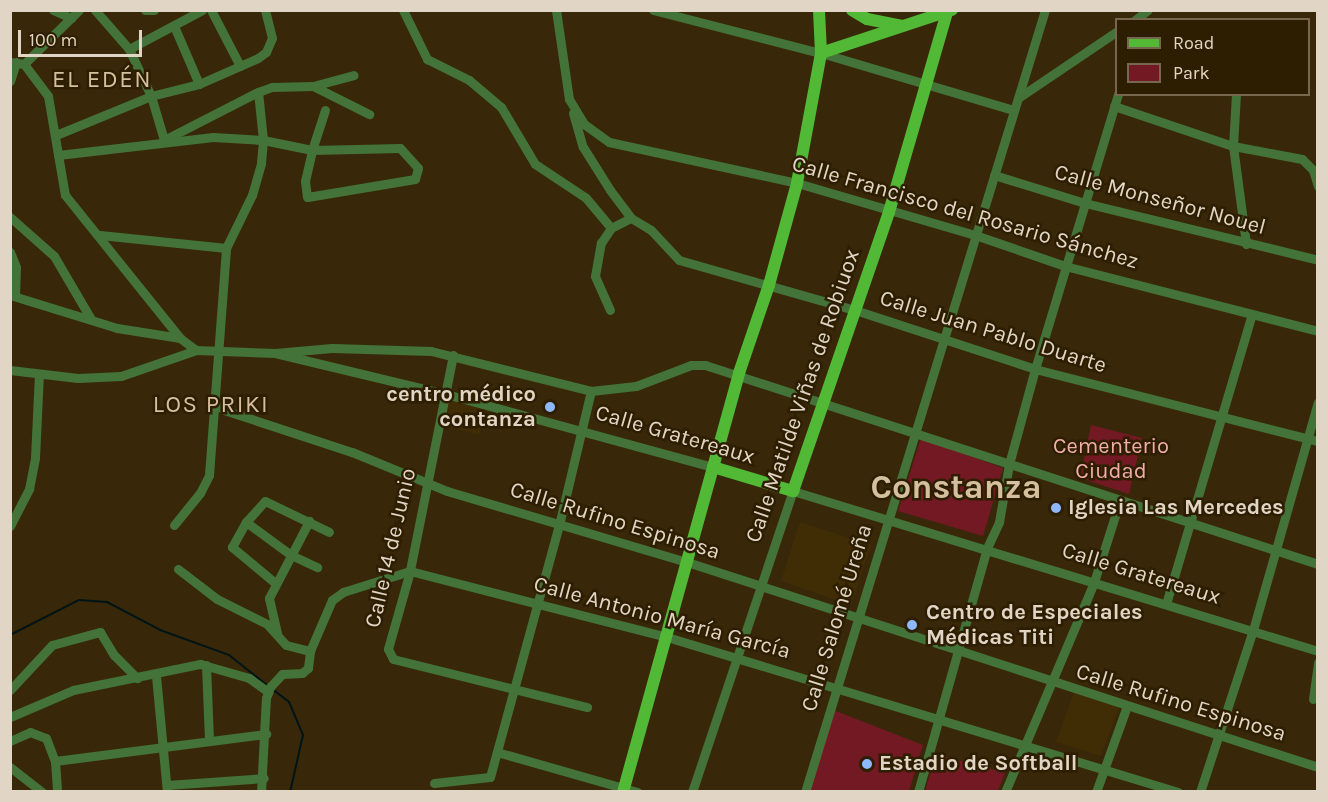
<!DOCTYPE html>
<meta charset="utf-8">
<style>
body{margin:0}
#map{position:relative;width:1328px;height:802px;overflow:hidden;background:#382809;font-family:Karla,sans-serif}
div>[style]{position:absolute}
[style*='--x']{left:calc(var(--x)*1px);top:calc(var(--y)*1px);width:calc(var(--w)*1px);rotate:calc(var(--a)*1deg)}
.built>*{inset:0;background:#412d05}
.green>*{inset:0;background:#731923}
.stream>*{height:2px;margin:-1px;padding:0 1px;transform-origin:1px;border-radius:1px;background:#001416}
.minor>*{height:9px;margin:-4.5px;padding:0 4.5px;transform-origin:4.5px;border-radius:4.5px;background:#437338}
.major>*{height:12px;margin:-6px;padding:0 6px;transform-origin:6px;border-radius:6px;background:#51b935}
.dots>*{width:16px;height:16px;translate:-50% -50%;box-sizing:border-box;border:3px solid #2e1e01;border-radius:50%}
span{translate:-50% -50%;white-space:nowrap;text-align:center;line-height:1.15;-webkit-text-stroke:5px #2e1e01;paint-order:stroke}
.street-label{font-size:22px;color:#e1d6c5}
.poi-label{font-size:22px;color:#e1d6c5;font-weight:700}
.right{translate:-100% -50%;text-align:right}
.left{translate:0 -50%;text-align:left}
.park-label{font-size:22px;color:#f0adac}
.neighbourhood-label{font-size:24px;color:#d4c09e;letter-spacing:1.5px}
.town-label{font-size:34px;color:#d4c09e;font-weight:700}
.frame{position:absolute;inset:0;border:12px solid #e1d6c5;pointer-events:none}
.legend{position:absolute;left:1115px;top:18px;width:195px;height:78px;box-sizing:border-box;background:#2e1e01;border:2px solid #76684f;margin:0;padding:8px 10px;list-style:none;font-size:18px;color:#e1d6c5}
.legend li{display:flex;align-items:center;gap:12px;height:30px}
.legend b{width:30px;border:2px solid #76684f}
.scale{position:absolute;left:18px;top:30px;width:124px;height:27px;box-sizing:border-box;border:3px solid #e1d6c5;border-top:0;padding-left:8px;font-size:18px;line-height:21px;white-space:nowrap;color:#e1d6c5;-webkit-text-stroke:4px #2e1e01;paint-order:stroke}
</style>
<div id="map">
<div class="built">
<i style="clip-path:polygon(448px 398px,486px 408px,479px 435px,441px 425px)"></i>
<i style="clip-path:polygon(800px 522px,871px 545px,851px 605px,781px 581px)"></i>
<i style="clip-path:polygon(1074px 692px,1119px 707px,1101px 756px,1056px 742px)"></i>
</div>
<div class="green">
<i style="clip-path:polygon(1091px 425px,1142px 438px,1129px 494px,1080px 478px)"></i>
<i style="clip-path:polygon(921px 438px,1003px 468px,983px 536px,898px 511px)"></i>
<i style="clip-path:polygon(833px 710px,923px 745px,909px 791px,807px 792px)"></i>
<i style="clip-path:polygon(936px 754px,1005px 773px,998px 791px,925px 791px)"></i>
</div>
<div class="stream">
<i style="--x:10;--y:635;--w:77;--a:-26.9"></i>
<i style="--x:79;--y:600;--w:28;--a:4"></i>
<i style="--x:107;--y:602;--w:60;--a:27.8"></i>
<i style="--x:160;--y:630;--w:73;--a:19.9"></i>
<i style="--x:229;--y:655;--w:50;--a:38.5"></i>
<i style="--x:272;--y:689;--w:21;--a:37"></i>
<i style="--x:289;--y:702;--w:36;--a:67"></i>
<i style="--x:303;--y:735;--w:58;--a:102.8"></i>
</div>
<div class="minor">
<i style="--x:53;--y:10;--w:20;--a:24"></i>
<i style="--x:95;--y:10;--w:52;--a:48.9"></i>
<i style="--x:129;--y:49;--w:52;--a:64.9"></i>
<i style="--x:151;--y:96;--w:46;--a:73.5"></i>
<i style="--x:164;--y:140;--w:106;--a:-27.1"></i>
<i style="--x:258;--y:92;--w:15;--a:-20"></i>
<i style="--x:272;--y:87;--w:41;--a:-1.4"></i>
<i style="--x:313;--y:86;--w:42;--a:-15"></i>
<i style="--x:145;--y:10;--w:9;--a:0"></i>
<i style="--x:211;--y:10;--w:63;--a:62.6"></i>
<i style="--x:403;--y:10;--w:55;--a:63.9"></i>
<i style="--x:427;--y:59;--w:47;--a:26.6"></i>
<i style="--x:469;--y:80;--w:42;--a:40.2"></i>
<i style="--x:501;--y:107;--w:66;--a:59.2"></i>
<i style="--x:535;--y:164;--w:61;--a:33.7"></i>
<i style="--x:586;--y:198;--w:39;--a:50"></i>
<i style="--x:556;--y:10;--w:90;--a:81.7"></i>
<i style="--x:569;--y:99;--w:29;--a:59"></i>
<i style="--x:584;--y:124;--w:31;--a:36"></i>
<i style="--x:609;--y:142;--w:192;--a:12.3"></i>
<i style="--x:797;--y:183;--w:189;--a:16.3"></i>
<i style="--x:978;--y:236;--w:92;--a:19"></i>
<i style="--x:1065;--y:266;--w:261;--a:14.4"></i>
<i style="--x:653;--y:10;--w:173;--a:14.4"></i>
<i style="--x:821;--y:53;--w:201;--a:16.5"></i>
<i style="--x:1135;--y:20;--w:16;--a:-38"></i>
<i style="--x:174;--y:26;--w:63;--a:66.7"></i>
<i style="--x:129;--y:49;--w:83;--a:-28.1"></i>
<i style="--x:10;--y:62;--w:14;--a:8"></i>
<i style="--x:24;--y:64;--w:40;--a:53"></i>
<i style="--x:48;--y:96;--w:100;--a:80.3"></i>
<i style="--x:65;--y:195;--w:184;--a:51.2"></i>
<i style="--x:180;--y:338;--w:20;--a:37"></i>
<i style="--x:24;--y:64;--w:77;--a:-44.5"></i>
<i style="--x:10;--y:81;--w:20;--a:-72"></i>
<i style="--x:313;--y:86;--w:63;--a:26.6"></i>
<i style="--x:1236;--y:94;--w:52;--a:93.3"></i>
<i style="--x:1233;--y:146;--w:99;--a:82.4"></i>
<i style="--x:1018;--y:98;--w:118;--a:-34"></i>
<i style="--x:1114;--y:106;--w:126;--a:18.6"></i>
<i style="--x:1233;--y:146;--w:70;--a:10.7"></i>
<i style="--x:1302;--y:159;--w:16;--a:45"></i>
<i style="--x:1313;--y:170;--w:17;--a:73"></i>
<i style="--x:573;--y:113;--w:35;--a:74"></i>
<i style="--x:583;--y:147;--w:51;--a:57.9"></i>
<i style="--x:610;--y:190;--w:35;--a:53"></i>
<i style="--x:631;--y:218;--w:23;--a:31"></i>
<i style="--x:651;--y:230;--w:41;--a:47"></i>
<i style="--x:679;--y:260;--w:183;--a:15.9"></i>
<i style="--x:855;--y:310;--w:189;--a:18.1"></i>
<i style="--x:1035;--y:369;--w:292;--a:14.3"></i>
<i style="--x:56;--y:135;--w:103;--a:-22.3"></i>
<i style="--x:151;--y:96;--w:49;--a:-14"></i>
<i style="--x:199;--y:84;--w:64;--a:-23.8"></i>
<i style="--x:258;--y:58;--w:10;--a:-37"></i>
<i style="--x:266;--y:52;--w:15;--a:-67"></i>
<i style="--x:272;--y:38;--w:29;--a:-104"></i>
<i style="--x:58;--y:155;--w:156;--a:-6.6"></i>
<i style="--x:213;--y:137;--w:50;--a:3.4"></i>
<i style="--x:263;--y:140;--w:50;--a:11.5"></i>
<i style="--x:312;--y:150;--w:88;--a:-1.3"></i>
<i style="--x:400;--y:148;--w:27;--a:48"></i>
<i style="--x:418;--y:168;--w:11;--a:105"></i>
<i style="--x:415;--y:179;--w:109;--a:170.5"></i>
<i style="--x:307;--y:197;--w:16;--a:-97"></i>
<i style="--x:305;--y:181;--w:32;--a:-77"></i>
<i style="--x:312;--y:150;--w:42;--a:-72"></i>
<i style="--x:994;--y:175;--w:95;--a:17.1"></i>
<i style="--x:1085;--y:203;--w:240;--a:13.7"></i>
<i style="--x:10;--y:217;--w:59;--a:41.6"></i>
<i style="--x:54;--y:256;--w:73;--a:59.6"></i>
<i style="--x:100;--y:235;--w:127;--a:5.9"></i>
<i style="--x:10;--y:252;--w:16;--a:68"></i>
<i style="--x:16;--y:267;--w:29;--a:92"></i>
<i style="--x:10;--y:295;--w:112;--a:17.1"></i>
<i style="--x:117;--y:328;--w:64;--a:9"></i>
<i style="--x:610;--y:310;--w:37;--a:-114"></i>
<i style="--x:595;--y:276;--w:34;--a:-80"></i>
<i style="--x:601;--y:243;--w:18;--a:-56"></i>
<i style="--x:611;--y:228;--w:22;--a:-27"></i>
<i style="--x:275;--y:353;--w:57;--a:-5"></i>
<i style="--x:332;--y:348;--w:99;--a:1.7"></i>
<i style="--x:431;--y:351;--w:165;--a:14"></i>
<i style="--x:591;--y:391;--w:45;--a:-6.3"></i>
<i style="--x:636;--y:386;--w:59;--a:-20.9"></i>
<i style="--x:691;--y:365;--w:14;--a:0"></i>
<i style="--x:705;--y:365;--w:644;--a:17.99"></i>
<i style="--x:453;--y:355;--w:220;--a:101.3"></i>
<i style="--x:410;--y:571;--w:81;--a:105.8"></i>
<i style="--x:388;--y:649;--w:11;--a:63"></i>
<i style="--x:393;--y:659;--w:200;--a:13.9"></i>
<i style="--x:10;--y:370;--w:68;--a:6.7"></i>
<i style="--x:78;--y:378;--w:43;--a:-2.7"></i>
<i style="--x:121;--y:376;--w:79;--a:-19.1"></i>
<i style="--x:196;--y:350;--w:79;--a:2.2"></i>
<i style="--x:275;--y:353;--w:176;--a:13.5"></i>
<i style="--x:446;--y:394;--w:277;--a:15.3"></i>
<i style="--x:215;--y:403;--w:11;--a:38"></i>
<i style="--x:224;--y:410;--w:135;--a:18.2"></i>
<i style="--x:352;--y:452;--w:103;--a:22.3"></i>
<i style="--x:447;--y:491;--w:250;--a:16.5"></i>
<i style="--x:687;--y:562;--w:663;--a:18"></i>
<i style="--x:246;--y:522;--w:56;--a:36.3"></i>
<i style="--x:291;--y:555;--w:29;--a:25"></i>
<i style="--x:174;--y:525;--w:41;--a:-50.9"></i>
<i style="--x:200;--y:493;--w:20;--a:-63"></i>
<i style="--x:209;--y:475;--w:228;--a:-85.7"></i>
<i style="--x:226;--y:248;--w:59;--a:-63.9"></i>
<i style="--x:252;--y:195;--w:33;--a:-74"></i>
<i style="--x:261;--y:163;--w:23;--a:-85"></i>
<i style="--x:263;--y:140;--w:48;--a:-95.9"></i>
<i style="--x:10;--y:526;--w:42;--a:-62.8"></i>
<i style="--x:29;--y:489;--w:32;--a:-79"></i>
<i style="--x:35;--y:458;--w:84;--a:-87.3"></i>
<i style="--x:178;--y:569;--w:49;--a:37.6"></i>
<i style="--x:217;--y:599;--w:56;--a:26.6"></i>
<i style="--x:267;--y:624;--w:28;--a:48"></i>
<i style="--x:286;--y:645;--w:25;--a:14"></i>
<i style="--x:274;--y:582;--w:55;--a:-140.2"></i>
<i style="--x:232;--y:547;--w:29;--a:-61"></i>
<i style="--x:246;--y:522;--w:28;--a:-48"></i>
<i style="--x:265;--y:501;--w:71;--a:25.8"></i>
<i style="--x:1166;--y:604;--w:302;--a:-73.5"></i>
<i style="--x:277;--y:633;--w:36;--a:-103"></i>
<i style="--x:269;--y:598;--w:87;--a:-62.5"></i>
<i style="--x:206;--y:665;--w:75;--a:87.7"></i>
<i style="--x:156;--y:676;--w:117;--a:84.6"></i>
<i style="--x:10;--y:690;--w:62;--a:-47"></i>
<i style="--x:52;--y:645;--w:50;--a:-15.2"></i>
<i style="--x:100;--y:632;--w:27;--a:59"></i>
<i style="--x:114;--y:655;--w:33;--a:45"></i>
<i style="--x:1313;--y:699;--w:37;--a:-82"></i>
<i style="--x:10;--y:717;--w:69;--a:-23.2"></i>
<i style="--x:73;--y:690;--w:130;--a:-11.6"></i>
<i style="--x:200;--y:664;--w:51;--a:15.9"></i>
<i style="--x:249;--y:678;--w:24;--a:36"></i>
<i style="--x:10;--y:741;--w:22;--a:-24"></i>
<i style="--x:30;--y:732;--w:17;--a:21"></i>
<i style="--x:46;--y:738;--w:25;--a:69"></i>
<i style="--x:55;--y:761;--w:31;--a:86"></i>
<i style="--x:497;--y:752;--w:146;--a:15.9"></i>
<i style="--x:55;--y:761;--w:213;--a:-7.3"></i>
<i style="--x:10;--y:767;--w:41;--a:38"></i>
<i style="--x:434;--y:783;--w:56;--a:-6.1"></i>
<i style="--x:490;--y:777;--w:261;--a:-74.7"></i>
<i style="--x:559;--y:525;--w:138;--a:-76.6"></i>
<i style="--x:167;--y:785;--w:97;--a:-4.1"></i>
<i style="--x:261;--y:792;--w:94;--a:-87"></i>
<i style="--x:266;--y:698;--w:12;--a:-70"></i>
<i style="--x:270;--y:687;--w:18;--a:-47"></i>
<i style="--x:282;--y:674;--w:20;--a:-3"></i>
<i style="--x:302;--y:673;--w:8;--a:-40"></i>
<i style="--x:308;--y:668;--w:17;--a:-83"></i>
<i style="--x:310;--y:651;--w:56;--a:-66.7"></i>
<i style="--x:332;--y:600;--w:14;--a:-36"></i>
<i style="--x:343;--y:592;--w:70;--a:-17.4"></i>
<i style="--x:410;--y:571;--w:265;--a:14.4"></i>
<i style="--x:667;--y:637;--w:534;--a:16.87"></i>
<i style="--x:692;--y:792;--w:317;--a:-71.5"></i>
<i style="--x:793;--y:491;--w:549;--a:16.95"></i>
<i style="--x:805;--y:792;--w:818;--a:-72.94"></i>
<i style="--x:918;--y:792;--w:254;--a:-74.2"></i>
<i style="--x:987;--y:548;--w:29;--a:-65"></i>
<i style="--x:999;--y:522;--w:59;--a:-80.2"></i>
<i style="--x:1009;--y:464;--w:98;--a:-74.7"></i>
<i style="--x:1035;--y:369;--w:287;--a:-73.2"></i>
<i style="--x:1005;--y:792;--w:228;--a:-67"></i>
<i style="--x:1094;--y:582;--w:86;--a:-72.4"></i>
<i style="--x:1096;--y:792;--w:91;--a:-70.2"></i>
<i style="--x:1200;--y:792;--w:170;--a:-71.9"></i>
<i style="--x:1253;--y:630;--w:237;--a:-74.1"></i>
</div>
<div class="major">
<i style="--x:852;--y:10;--w:17;--a:31"></i>
<i style="--x:867;--y:19;--w:36;--a:11"></i>
<i style="--x:821;--y:53;--w:138;--a:-18.2"></i>
<i style="--x:713;--y:467;--w:84;--a:16.7"></i>
<i style="--x:793;--y:491;--w:295;--a:-71"></i>
<i style="--x:889;--y:212;--w:208;--a:-73.8"></i>
<i style="--x:623;--y:792;--w:435;--a:-74.5"></i>
<i style="--x:739;--y:373;--w:93;--a:-71.2"></i>
<i style="--x:769;--y:285;--w:106;--a:-74.6"></i>
<i style="--x:797;--y:183;--w:132;--a:-79.5"></i>
<i style="--x:821;--y:53;--w:43;--a:-92.7"></i>
</div>
<div class="dots">
<i style="left:550px;top:407px;background:#8eb8fd"></i>
<i style="left:1056px;top:508px;background:#8eb8fd"></i>
<i style="left:912px;top:625px;background:#8eb8fd"></i>
<i style="left:867px;top:764px;background:#8eb8fd"></i>
</div>
<div class="street-label">
<span style="left:1160px;top:200px;rotate:15deg">Calle Monseñor Nouel</span>
<span style="left:965px;top:213px;rotate:16deg">Calle Francisco del Rosario Sánchez</span>
<span style="left:993px;top:332px;rotate:17deg">Calle Juan Pablo Duarte</span>
<span style="left:803px;top:396px;rotate:-71deg">Calle Matilde Viñas de Robiuox</span>
<span style="left:675px;top:435px;rotate:16deg">Calle Gratereaux</span>
<span style="left:615px;top:521px;rotate:17deg">Calle Rufino Espinosa</span>
<span style="left:391px;top:548px;rotate:-77deg">Calle 14 de Junio</span>
<span style="left:1141px;top:574px;rotate:17deg">Calle Gratereaux</span>
<span style="left:662px;top:618px;rotate:15deg">Calle Antonio María García</span>
<span style="left:837px;top:618px;rotate:-73deg">Calle Salomé Ureña</span>
<span style="left:1181px;top:703px;rotate:17deg">Calle Rufino Espinosa</span>
</div>
<div class="poi-label">
<span class="right" style="left:536px;top:407px">centro médico<br>contanza</span>
<span class="left" style="left:1068px;top:508px">Iglesia Las Mercedes</span>
<span class="left" style="left:926px;top:625px">Centro de Especiales<br>Médicas Titi</span>
<span class="left" style="left:879px;top:764px">Estadio de Softball</span>
</div>
<div class="park-label">
<span style="left:1111px;top:459px">Cementerio<br>Ciudad</span>
</div>
<div class="neighbourhood-label">
<span style="left:102px;top:80px">EL EDÉN</span>
<span style="left:211px;top:405px">LOS PRIKI</span>
</div>
<div class="town-label">
<span style="left:956px;top:488px">Constanza</span>
</div>
<div class="frame"></div>
<ul class="legend">
<li><b style="height:8px;background:#51b935"></b>Road</li>
<li><b style="height:16px;background:#731923"></b>Park</li>
</ul>
<div class="scale">100 m</div>
</div>
